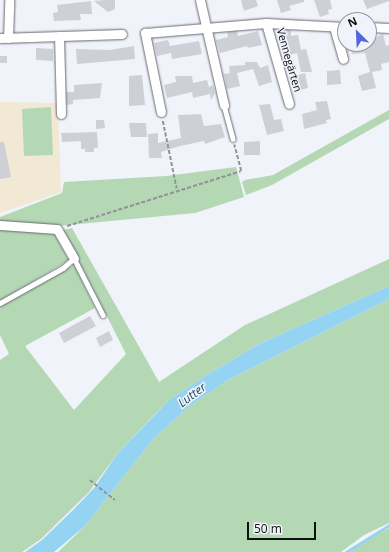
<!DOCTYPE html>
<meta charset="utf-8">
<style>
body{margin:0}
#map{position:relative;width:389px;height:552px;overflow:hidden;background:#f1f3fa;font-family:"Open Sans",sans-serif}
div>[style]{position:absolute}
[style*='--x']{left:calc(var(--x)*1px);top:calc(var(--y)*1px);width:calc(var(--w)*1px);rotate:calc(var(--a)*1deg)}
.education>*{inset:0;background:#f1e9d3}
.green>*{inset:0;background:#b4d8b3}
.water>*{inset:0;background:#95d3f3}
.stream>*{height:3px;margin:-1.5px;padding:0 1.5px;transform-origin:1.5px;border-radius:1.5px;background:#95d3f3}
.building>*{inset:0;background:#ced0d7}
.path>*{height:1.5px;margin-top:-0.75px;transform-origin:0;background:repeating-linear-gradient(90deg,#929399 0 4px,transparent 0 6px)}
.roads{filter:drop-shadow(0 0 1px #67686f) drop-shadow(0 0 1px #67686f)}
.lane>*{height:4.5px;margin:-2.25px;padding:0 2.25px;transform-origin:2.25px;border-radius:2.25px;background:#fff}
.street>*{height:9px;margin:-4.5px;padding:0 4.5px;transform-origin:4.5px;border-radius:4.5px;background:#fff}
span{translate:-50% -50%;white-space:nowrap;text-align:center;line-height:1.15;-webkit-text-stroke:3px #f1f3fa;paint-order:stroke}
.street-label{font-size:11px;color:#0f0f12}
.water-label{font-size:12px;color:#15475e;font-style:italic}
.north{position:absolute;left:337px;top:12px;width:40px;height:40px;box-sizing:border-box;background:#f1f3fa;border:1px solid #97989d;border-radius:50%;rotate:336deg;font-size:11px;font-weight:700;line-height:16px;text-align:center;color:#0f0f12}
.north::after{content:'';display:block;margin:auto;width:14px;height:18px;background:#5565db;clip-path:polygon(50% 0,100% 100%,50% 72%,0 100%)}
.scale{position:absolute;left:247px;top:522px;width:69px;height:18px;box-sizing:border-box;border:2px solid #0f0f12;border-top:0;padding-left:5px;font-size:12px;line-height:14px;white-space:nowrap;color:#0f0f12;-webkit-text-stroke:3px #f1f3fa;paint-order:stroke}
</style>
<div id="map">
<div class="education">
<i style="clip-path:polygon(0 102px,58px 103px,61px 192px,0 213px)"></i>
</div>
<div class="green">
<i style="clip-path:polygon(51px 107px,53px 155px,24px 156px,22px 109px)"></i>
<i style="clip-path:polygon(389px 110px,389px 119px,272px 185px,246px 195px,242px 182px,245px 180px,273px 175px)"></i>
<i style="clip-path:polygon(236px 167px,244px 197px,195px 213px,58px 226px,0 221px,0 217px,62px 193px,64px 182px,166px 176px)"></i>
<i style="clip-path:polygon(72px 228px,159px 382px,245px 325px,389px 259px,389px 286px,259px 344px,210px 373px,169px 400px,154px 415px,118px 453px,89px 492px,41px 539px,22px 552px,0 552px,0 360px,9px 354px,0 335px,0 306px,74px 265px,95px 308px,25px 346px,74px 410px,126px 354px,63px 230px)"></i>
<i style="clip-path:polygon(0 229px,53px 232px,69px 260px,0 301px)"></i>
<i style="clip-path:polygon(389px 299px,389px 523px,364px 535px,341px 552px,58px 552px,85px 526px,154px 438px,191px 405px,228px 380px)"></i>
<i style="clip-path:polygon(389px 528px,389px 552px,350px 552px,367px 540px)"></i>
</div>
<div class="water">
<i style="clip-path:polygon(389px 286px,389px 299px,228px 380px,191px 405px,154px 438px,85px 526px,54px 552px,25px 552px,42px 540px,75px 508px,94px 488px,118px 453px,169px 400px,210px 373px,259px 344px)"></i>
</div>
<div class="stream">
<i style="--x:346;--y:552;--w:51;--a:-32.1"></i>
</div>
<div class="building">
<i style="clip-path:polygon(104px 0,115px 0,115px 9px,108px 12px,94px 1px)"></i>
<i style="clip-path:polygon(241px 0,256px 0,258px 6px,244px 11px)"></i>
<i style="clip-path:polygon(277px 0,304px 0,304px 2px,289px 6px,291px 10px,281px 13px)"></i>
<i style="clip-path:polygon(314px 0,330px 0,332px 9px,328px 10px,329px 14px,320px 17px)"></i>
<i style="clip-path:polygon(363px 0,389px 0,389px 1px,367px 9px)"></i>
<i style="clip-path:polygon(91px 1px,92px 14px,80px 14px,81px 20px,54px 21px,53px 13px,58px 12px,57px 5px)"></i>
<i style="clip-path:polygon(282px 30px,291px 30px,291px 36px,298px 35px,301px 50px,306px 49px,312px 72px,301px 72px,297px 53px,289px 55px)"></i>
<i style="clip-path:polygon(237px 31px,238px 36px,258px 31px,262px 45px,248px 48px,247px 46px,220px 53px,216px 40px,228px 37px,227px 32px)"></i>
<i style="clip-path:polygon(383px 34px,386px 46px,389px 45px,389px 62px,381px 64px,382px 70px,372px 72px,376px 88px,362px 91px,358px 76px,370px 72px,365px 53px,352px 54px,351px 51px,348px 52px,346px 44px,371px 44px,370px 40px)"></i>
<i style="clip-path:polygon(168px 40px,170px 46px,199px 41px,202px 54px,172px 59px,171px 53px,157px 56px,154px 43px)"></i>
<i style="clip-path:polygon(134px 46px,135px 59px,77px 64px,76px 49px,109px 50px)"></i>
<i style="clip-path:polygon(36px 48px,53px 49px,53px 61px,36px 60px)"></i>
<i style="clip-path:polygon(0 56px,7px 56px,7px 63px,0 63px)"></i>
<i style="clip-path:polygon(245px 62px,257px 62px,260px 68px,268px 65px,272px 82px,259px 86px,253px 69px,237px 73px,240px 86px,227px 89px,224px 74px,230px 73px,229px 66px,245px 65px)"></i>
<i style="clip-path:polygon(340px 70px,341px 84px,327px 85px,327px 71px)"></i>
<i style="clip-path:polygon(305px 73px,308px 88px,297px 91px,293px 76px)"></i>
<i style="clip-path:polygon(142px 75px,145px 105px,129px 106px,129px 76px)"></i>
<i style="clip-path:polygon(175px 76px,192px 76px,193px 83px,207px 80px,209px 87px,213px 85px,215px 93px,211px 100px,210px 94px,193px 98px,192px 92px,167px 98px,164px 85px,176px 82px)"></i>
<i style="clip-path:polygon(102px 83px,100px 98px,73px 100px,73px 104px,67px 105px,66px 92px,74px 92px,74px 85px)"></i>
<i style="clip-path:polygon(327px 101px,331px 119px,326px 120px,327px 123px,304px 129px,302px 114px,317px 110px,315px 102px)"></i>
<i style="clip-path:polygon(270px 104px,274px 120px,281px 119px,284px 131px,267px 135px,259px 105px)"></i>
<i style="clip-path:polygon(201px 114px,204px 126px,221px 124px,225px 137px,205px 144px,204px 141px,180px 146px,161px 152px,162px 158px,149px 158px,148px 134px,158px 133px,158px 143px,181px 138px,178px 115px)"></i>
<i style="clip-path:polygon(96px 120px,104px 120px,105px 128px,96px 129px)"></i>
<i style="clip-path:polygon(129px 123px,146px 123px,147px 137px,131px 137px)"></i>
<i style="clip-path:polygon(97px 132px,98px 148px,94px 148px,94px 152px,85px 152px,85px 149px,81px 149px,81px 141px,62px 142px,61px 133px)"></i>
<i style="clip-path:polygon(260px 141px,260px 155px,244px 155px,244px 142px)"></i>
<i style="clip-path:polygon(0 142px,4px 142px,11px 177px,0 179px)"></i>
<i style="clip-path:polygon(90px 316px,96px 326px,64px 343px,59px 333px)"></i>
<i style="clip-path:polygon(109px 331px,113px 340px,100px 347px,96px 338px)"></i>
</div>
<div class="path">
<i style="--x:163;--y:121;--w:69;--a:78.4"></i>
<i style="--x:67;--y:226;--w:182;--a:-17.5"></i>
<i style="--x:241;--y:171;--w:27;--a:-105"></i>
<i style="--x:90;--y:480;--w:32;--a:39"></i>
</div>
<div class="roads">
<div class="lane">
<i style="--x:224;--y:105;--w:35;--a:75"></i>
<i style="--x:0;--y:303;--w:72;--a:-29.1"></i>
<i style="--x:63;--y:268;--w:15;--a:-42"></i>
<i style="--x:74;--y:258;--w:64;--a:63"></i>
</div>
<div class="street">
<i style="--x:200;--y:0;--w:108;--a:77.1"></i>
<i style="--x:266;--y:23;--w:84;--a:74.1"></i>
<i style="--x:334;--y:27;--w:33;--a:74"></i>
<i style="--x:369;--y:27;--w:20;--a:3"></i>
<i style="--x:59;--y:36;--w:78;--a:88.5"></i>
<i style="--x:0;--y:38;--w:122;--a:-1.9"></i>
<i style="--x:8;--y:38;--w:38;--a:-88"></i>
<i style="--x:161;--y:112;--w:81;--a:-101.4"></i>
<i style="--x:145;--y:33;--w:121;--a:-4.7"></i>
<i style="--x:266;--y:23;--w:79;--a:2.9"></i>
<i style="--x:0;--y:225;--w:57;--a:4"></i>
<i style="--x:57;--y:229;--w:34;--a:60"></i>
</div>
</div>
<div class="street-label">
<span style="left:289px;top:60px;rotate:74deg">Vennegärten</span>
</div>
<div class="water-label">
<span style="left:192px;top:395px;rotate:-37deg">Lutter</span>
</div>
<div class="north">N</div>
<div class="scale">50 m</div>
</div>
